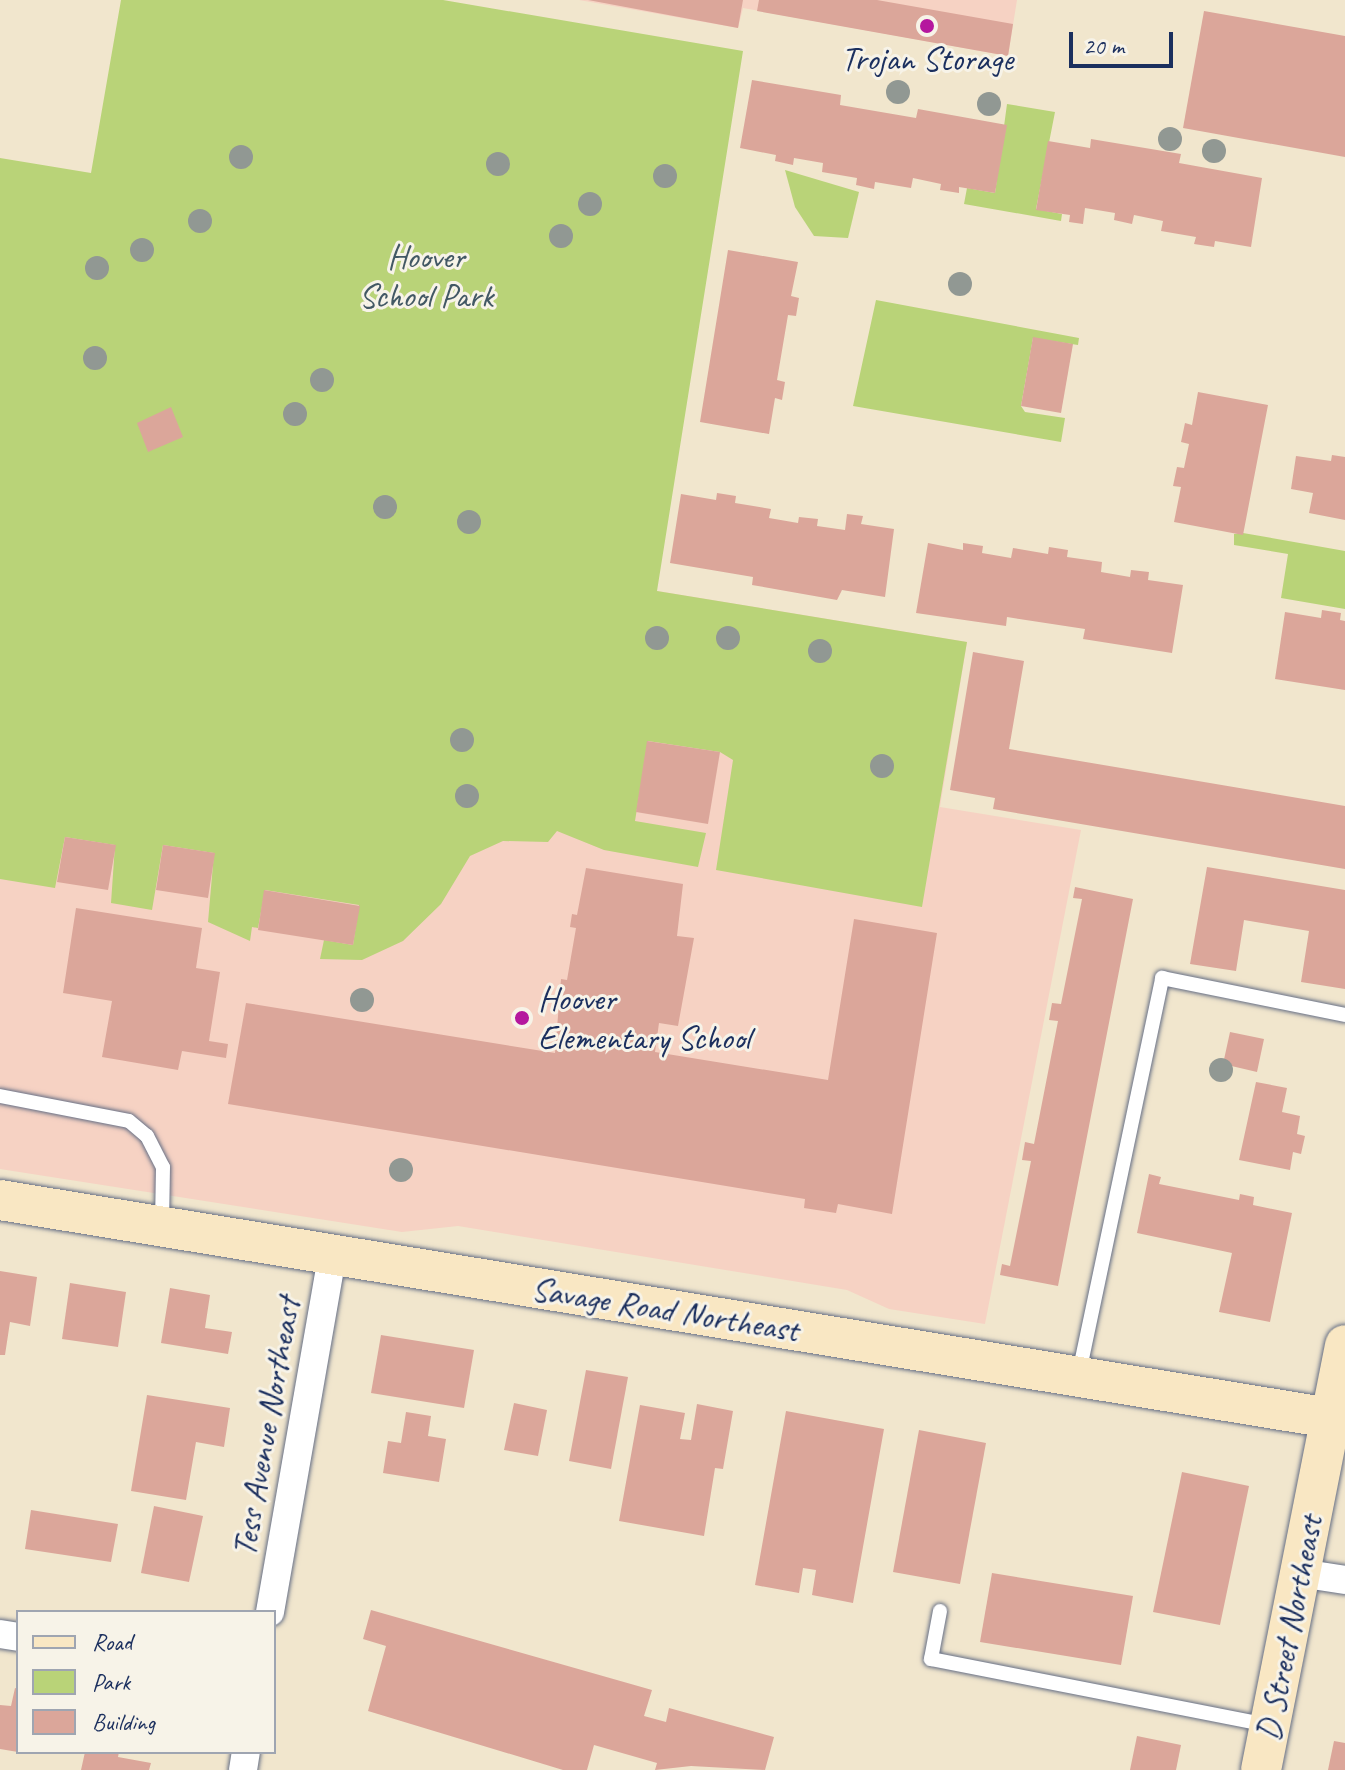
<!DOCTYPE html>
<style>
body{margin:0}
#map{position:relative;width:1345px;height:1770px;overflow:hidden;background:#f1e6cd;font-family:Caveat,sans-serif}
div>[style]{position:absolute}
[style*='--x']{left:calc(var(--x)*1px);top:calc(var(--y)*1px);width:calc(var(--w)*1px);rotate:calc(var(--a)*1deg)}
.built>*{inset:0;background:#f6d2c3}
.green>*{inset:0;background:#b9d378}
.building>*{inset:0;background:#dba69a}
.roads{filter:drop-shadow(0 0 2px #666f85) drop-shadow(0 0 2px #666f85)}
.lane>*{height:14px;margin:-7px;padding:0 7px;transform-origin:7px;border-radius:7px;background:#fff}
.street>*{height:28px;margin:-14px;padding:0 14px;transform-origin:14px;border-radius:14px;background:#fff}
.secondary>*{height:40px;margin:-20px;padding:0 20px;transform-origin:20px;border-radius:20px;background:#f9e7c3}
.trees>*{width:24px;height:24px;margin:-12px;border-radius:50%;background:#919893}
.dots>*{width:22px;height:22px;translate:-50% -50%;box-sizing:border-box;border:4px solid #f7f3e8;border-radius:50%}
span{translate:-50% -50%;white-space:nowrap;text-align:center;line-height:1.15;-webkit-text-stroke:6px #f7f3e8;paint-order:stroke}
.poi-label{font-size:34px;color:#1b2f5e}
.left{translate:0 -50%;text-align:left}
.park-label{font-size:34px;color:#425864}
.street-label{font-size:34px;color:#1b2f5e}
.legend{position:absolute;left:16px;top:1610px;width:260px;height:144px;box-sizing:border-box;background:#f7f3e8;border:2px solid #9fa5b1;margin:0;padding:10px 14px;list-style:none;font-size:24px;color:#1b2f5e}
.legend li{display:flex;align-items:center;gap:16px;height:40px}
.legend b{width:40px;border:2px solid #9fa5b1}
.scale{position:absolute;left:1069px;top:32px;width:104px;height:36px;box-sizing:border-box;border:4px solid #1b2f5e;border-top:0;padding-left:10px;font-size:24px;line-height:28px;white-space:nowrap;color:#1b2f5e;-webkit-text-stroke:6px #f7f3e8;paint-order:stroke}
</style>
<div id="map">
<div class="built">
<i style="clip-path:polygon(579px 0,1017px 0,1008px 56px,743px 8px,738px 28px)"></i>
<i style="clip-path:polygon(0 483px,967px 642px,940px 807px,1081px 830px,985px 1324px,889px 1309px,847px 1290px,458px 1226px,402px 1232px,0 1169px)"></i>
</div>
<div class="green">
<i style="clip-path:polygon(121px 0,443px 0,743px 51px,657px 591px,967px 642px,922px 907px,716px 870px,733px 760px,720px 752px,648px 741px,635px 821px,706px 833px,698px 867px,604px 850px,557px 831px,548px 842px,503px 841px,470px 856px,441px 904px,403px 941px,362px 960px,320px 959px,324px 940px,353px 945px,359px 905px,265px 890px,258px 928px,252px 927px,250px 941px,208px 922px,214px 853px,163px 845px,152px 910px,111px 903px,115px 845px,65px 837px,55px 888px,0 879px,0 158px,91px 173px)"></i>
<i style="clip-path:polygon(1007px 104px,1055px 112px,1036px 209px,1062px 214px,1061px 221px,964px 204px,967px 188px,995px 193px)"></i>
<i style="clip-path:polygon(785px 170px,859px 192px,848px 238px,814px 236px,795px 207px)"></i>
<i style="clip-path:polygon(876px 300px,1079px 338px,1078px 345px,1033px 338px,1021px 406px,1025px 412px,1065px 418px,1061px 442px,853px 406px)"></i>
<i style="clip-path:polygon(1243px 533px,1345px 551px,1345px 609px,1281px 598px,1288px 554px,1234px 545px,1234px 534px)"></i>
</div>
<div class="building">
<i style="clip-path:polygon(588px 0,743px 0,738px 28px)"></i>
<i style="clip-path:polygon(759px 0,877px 0,1013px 24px,1008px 56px,757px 11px)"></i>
<i style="clip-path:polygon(1204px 11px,1345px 36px,1345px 157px,1183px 128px)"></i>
<i style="clip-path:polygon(752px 80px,841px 95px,840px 105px,916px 118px,918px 109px,1007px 125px,995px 193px,959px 187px,959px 193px,940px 190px,941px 184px,913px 178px,911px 188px,875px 182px,874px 189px,856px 185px,857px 178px,822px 172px,823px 163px,794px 158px,793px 165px,775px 161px,776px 155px,740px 148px)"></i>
<i style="clip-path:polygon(1091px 139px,1181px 154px,1179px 163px,1262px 178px,1251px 247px,1215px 241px,1214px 247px,1194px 244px,1196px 237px,1161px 231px,1163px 221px,1134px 215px,1132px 224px,1114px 220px,1115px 213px,1085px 208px,1083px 224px,1069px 222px,1070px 215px,1036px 210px,1048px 141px,1090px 148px)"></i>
<i style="clip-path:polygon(728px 250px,798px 262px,791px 296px,799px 298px,796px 316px,788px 315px,777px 380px,785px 382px,782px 400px,775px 398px,769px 434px,700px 422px)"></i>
<i style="clip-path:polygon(1033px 337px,1073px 344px,1061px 413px,1021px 406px)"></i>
<i style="clip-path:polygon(1198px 392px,1268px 405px,1243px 535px,1174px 522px,1181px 487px,1173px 486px,1177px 467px,1184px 468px,1189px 444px,1181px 442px,1185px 423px,1192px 425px)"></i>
<i style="clip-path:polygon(171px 407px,183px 437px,148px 452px,137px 423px)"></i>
<i style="clip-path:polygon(1332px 455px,1345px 457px,1345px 520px,1309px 513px,1313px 493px,1291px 489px,1296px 456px,1331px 461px)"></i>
<i style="clip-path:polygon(717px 493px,736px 496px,735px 503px,771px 509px,769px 518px,798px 523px,799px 517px,818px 519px,817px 526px,845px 530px,847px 514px,863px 516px,861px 524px,894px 529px,885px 597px,842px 590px,837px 600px,752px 585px,753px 577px,670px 563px,681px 494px,716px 500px)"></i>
<i style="clip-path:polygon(928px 543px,963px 550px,963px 543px,983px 546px,982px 553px,1011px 558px,1013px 548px,1048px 554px,1049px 547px,1068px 550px,1067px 557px,1102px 562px,1101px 572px,1130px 577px,1131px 570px,1149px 572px,1148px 580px,1183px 585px,1172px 653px,1083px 639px,1085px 629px,1007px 617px,1006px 626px,916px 613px)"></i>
<i style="clip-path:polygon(1322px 610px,1341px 613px,1340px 620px,1345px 621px,1345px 690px,1275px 679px,1285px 612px,1321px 618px)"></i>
<i style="clip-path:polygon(973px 652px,1024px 661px,1009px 749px,1345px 806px,1345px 869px,993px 809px,995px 798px,950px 790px)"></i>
<i style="clip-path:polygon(647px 741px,720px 752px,708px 824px,636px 812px)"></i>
<i style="clip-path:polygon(65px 837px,116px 845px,108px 890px,57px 882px)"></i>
<i style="clip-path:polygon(163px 845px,215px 853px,208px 898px,156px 890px)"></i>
<i style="clip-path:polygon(1207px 867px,1345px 890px,1345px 989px,1301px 982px,1309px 931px,1244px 920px,1236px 971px,1190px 964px)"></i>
<i style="clip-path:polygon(586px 868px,683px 884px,677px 936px,694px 938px,678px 1026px,659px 1023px,655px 1052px,828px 1080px,854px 919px,937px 933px,892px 1214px,838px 1204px,836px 1213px,804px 1208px,805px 1199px,228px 1104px,246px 1003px,555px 1053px,561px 979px,567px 980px,576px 928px,570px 927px,572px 914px,577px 915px)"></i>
<i style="clip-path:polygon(1075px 887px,1133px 899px,1058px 1286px,1000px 1275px,1002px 1264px,1010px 1266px,1031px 1161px,1022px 1160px,1025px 1142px,1034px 1144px,1058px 1021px,1049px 1020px,1052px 1003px,1061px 1004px,1082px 899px,1073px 898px)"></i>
<i style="clip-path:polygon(264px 890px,360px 906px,353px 945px,258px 930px)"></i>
<i style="clip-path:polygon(76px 908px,202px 928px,196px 968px,220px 972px,209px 1041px,228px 1044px,226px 1058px,182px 1051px,178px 1070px,102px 1057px,112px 1001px,63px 993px)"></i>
<i style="clip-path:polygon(1230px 1032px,1264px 1039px,1257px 1072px,1223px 1064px)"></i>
<i style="clip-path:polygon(1256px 1082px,1287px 1088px,1282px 1112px,1300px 1116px,1297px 1134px,1305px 1136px,1301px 1154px,1293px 1152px,1290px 1170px,1239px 1160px)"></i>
<i style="clip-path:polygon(1149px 1174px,1161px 1177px,1159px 1184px,1239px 1200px,1240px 1194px,1254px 1197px,1253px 1205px,1292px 1213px,1270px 1322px,1219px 1312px,1232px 1253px,1137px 1233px)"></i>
<i style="clip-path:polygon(0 1271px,37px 1277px,30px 1326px,10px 1322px,5px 1355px,0 1355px)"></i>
<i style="clip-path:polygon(70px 1283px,126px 1292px,118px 1347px,62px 1339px)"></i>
<i style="clip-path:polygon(170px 1288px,210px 1295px,205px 1328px,232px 1332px,228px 1354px,161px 1343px)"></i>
<i style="clip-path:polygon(381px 1335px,474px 1350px,464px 1408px,371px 1393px)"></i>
<i style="clip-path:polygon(586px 1370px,628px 1377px,611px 1469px,569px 1461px)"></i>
<i style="clip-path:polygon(147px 1395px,230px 1408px,224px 1447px,196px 1442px,186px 1500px,131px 1491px)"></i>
<i style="clip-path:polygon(514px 1403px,547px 1410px,538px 1456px,504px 1450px)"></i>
<i style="clip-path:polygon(697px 1404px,733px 1411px,723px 1469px,715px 1468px,704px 1536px,619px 1521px,640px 1405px,685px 1413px,680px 1439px,691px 1440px)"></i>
<i style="clip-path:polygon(786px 1411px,884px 1429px,853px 1603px,812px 1595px,816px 1570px,803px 1568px,799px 1593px,755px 1585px)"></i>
<i style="clip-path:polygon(406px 1412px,431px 1416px,428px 1436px,446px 1439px,439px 1482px,383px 1473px,388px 1441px,401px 1443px)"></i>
<i style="clip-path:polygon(919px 1430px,986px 1443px,960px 1584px,893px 1572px)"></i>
<i style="clip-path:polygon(1182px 1472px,1249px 1486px,1220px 1625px,1153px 1612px)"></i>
<i style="clip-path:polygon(154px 1506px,203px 1516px,189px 1582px,141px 1573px)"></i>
<i style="clip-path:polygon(31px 1510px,118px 1524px,111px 1562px,25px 1549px)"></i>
<i style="clip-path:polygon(992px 1573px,1133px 1596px,1121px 1665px,980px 1642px)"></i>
<i style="clip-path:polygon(371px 1610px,652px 1690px,644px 1716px,666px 1722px,669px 1708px,774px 1737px,765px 1770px,691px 1766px,655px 1770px,657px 1763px,594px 1745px,587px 1770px,563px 1770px,368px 1711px,386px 1646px,363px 1639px)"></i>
<i style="clip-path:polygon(15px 1688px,18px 1689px,18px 1752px,0 1749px,0 1705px,11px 1706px)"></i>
<i style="clip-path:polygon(1137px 1736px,1181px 1745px,1176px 1770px,1130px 1770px)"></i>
<i style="clip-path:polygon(1334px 1741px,1345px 1743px,1345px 1770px,1328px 1770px)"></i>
<i style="clip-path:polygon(85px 1752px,119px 1752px,118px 1757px,151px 1763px,149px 1770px,81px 1770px)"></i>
</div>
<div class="roads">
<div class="lane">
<i style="--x:0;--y:1096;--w:131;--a:11"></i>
<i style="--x:129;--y:1121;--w:23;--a:40"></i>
<i style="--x:147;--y:1136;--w:35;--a:63"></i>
<i style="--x:163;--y:1167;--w:55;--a:91"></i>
<i style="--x:1079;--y:1373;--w:404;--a:-78.1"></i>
<i style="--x:1162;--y:978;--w:187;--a:11.4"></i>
<i style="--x:940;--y:1611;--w:49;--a:100.6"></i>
<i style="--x:931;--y:1659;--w:342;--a:11.1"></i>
</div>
<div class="street">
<i style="--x:1300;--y:1573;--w:46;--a:8.8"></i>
<i style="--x:270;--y:1612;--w:362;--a:-80.1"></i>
<i style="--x:0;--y:1634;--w:18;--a:9"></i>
<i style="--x:243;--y:1770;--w:18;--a:-81"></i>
</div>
<div class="secondary">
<i style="--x:0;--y:1200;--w:1348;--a:9.31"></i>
<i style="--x:1261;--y:1770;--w:433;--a:-78.8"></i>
</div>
</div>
<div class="trees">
<i style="left:898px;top:92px"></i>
<i style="left:989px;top:104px"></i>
<i style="left:1170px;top:139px"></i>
<i style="left:1214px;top:151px"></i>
<i style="left:241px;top:157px"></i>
<i style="left:498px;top:164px"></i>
<i style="left:665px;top:176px"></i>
<i style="left:590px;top:204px"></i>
<i style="left:200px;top:221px"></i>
<i style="left:561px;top:236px"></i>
<i style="left:142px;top:250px"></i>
<i style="left:97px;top:268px"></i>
<i style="left:960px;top:284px"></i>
<i style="left:95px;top:358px"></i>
<i style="left:322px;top:380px"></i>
<i style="left:295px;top:414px"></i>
<i style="left:385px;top:507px"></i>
<i style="left:469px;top:522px"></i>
<i style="left:657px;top:638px"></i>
<i style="left:728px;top:638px"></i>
<i style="left:820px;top:651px"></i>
<i style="left:462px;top:740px"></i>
<i style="left:882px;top:766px"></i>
<i style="left:467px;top:796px"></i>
<i style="left:362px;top:1000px"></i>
<i style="left:1221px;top:1070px"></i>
<i style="left:401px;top:1170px"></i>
</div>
<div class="dots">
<i style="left:927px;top:26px;background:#b5179e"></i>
<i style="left:522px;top:1018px;background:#b5179e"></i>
</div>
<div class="poi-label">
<span style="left:927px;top:59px">Trojan Storage</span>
<span class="left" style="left:538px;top:1018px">Hoover<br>Elementary School</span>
</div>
<div class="park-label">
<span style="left:426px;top:276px">Hoover<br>School Park</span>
</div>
<div class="street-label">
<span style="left:665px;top:1309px;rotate:9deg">Savage Road Northeast</span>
<span style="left:266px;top:1427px;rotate:-80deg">Tess Avenue Northeast</span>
<span style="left:1289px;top:1628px;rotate:-79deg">D Street Northeast</span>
</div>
<ul class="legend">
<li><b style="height:10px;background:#f9e7c3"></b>Road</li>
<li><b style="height:22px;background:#b9d378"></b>Park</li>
<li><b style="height:22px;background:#dba69a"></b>Building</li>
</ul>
<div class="scale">20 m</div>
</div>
